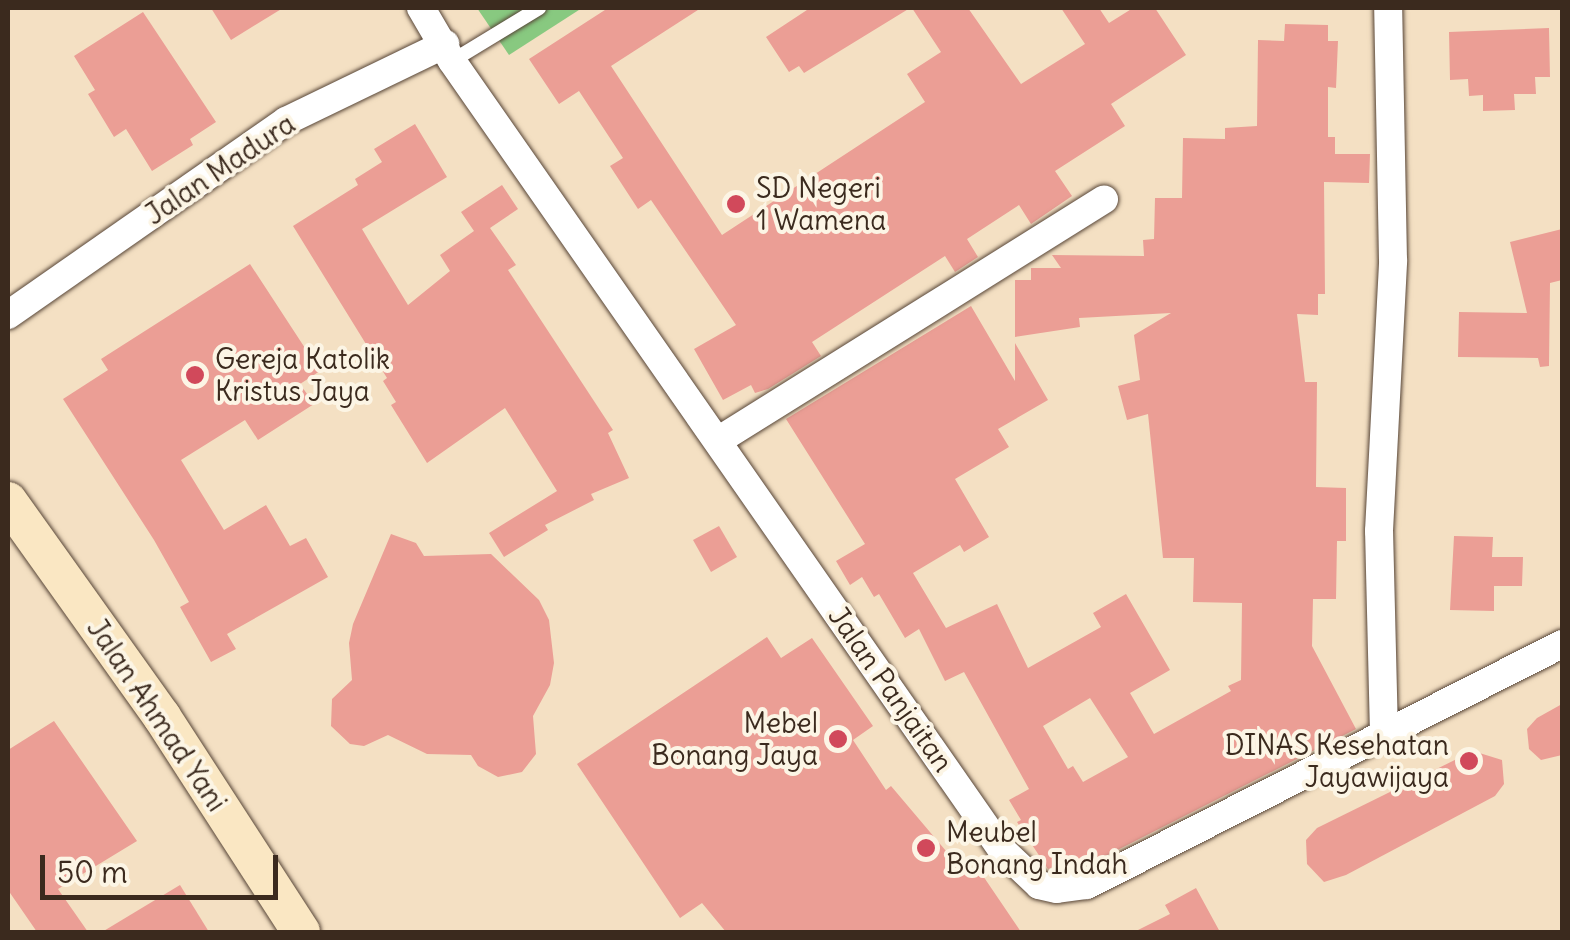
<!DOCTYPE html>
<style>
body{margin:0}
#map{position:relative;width:1570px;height:940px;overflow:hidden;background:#f4e0c3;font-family:Delius,sans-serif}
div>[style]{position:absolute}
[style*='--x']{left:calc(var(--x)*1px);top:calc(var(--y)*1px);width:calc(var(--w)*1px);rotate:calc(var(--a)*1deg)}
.green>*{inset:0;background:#88c980}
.building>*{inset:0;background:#eb9e95}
.roads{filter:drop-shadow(0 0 2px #574537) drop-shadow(0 0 2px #574537)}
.lane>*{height:14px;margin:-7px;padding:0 7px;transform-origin:7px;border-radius:7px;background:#fff}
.street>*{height:28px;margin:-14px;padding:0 14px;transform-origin:14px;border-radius:14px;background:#fff}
.secondary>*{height:38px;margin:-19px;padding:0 19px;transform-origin:19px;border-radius:19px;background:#fae7c3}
.dots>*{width:28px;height:28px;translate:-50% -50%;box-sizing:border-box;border:5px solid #fcf5e5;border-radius:50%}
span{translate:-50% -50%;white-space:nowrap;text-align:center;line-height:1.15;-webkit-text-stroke:8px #fcf5e5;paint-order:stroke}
.street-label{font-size:28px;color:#3b2a1e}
.poi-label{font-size:28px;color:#3b2a1e}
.left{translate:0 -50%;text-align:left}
.right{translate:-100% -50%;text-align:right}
.frame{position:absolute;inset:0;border:10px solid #3b2a1e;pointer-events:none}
.scale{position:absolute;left:40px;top:855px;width:238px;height:45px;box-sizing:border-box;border:5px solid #3b2a1e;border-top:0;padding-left:12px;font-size:30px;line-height:35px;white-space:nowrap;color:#3b2a1e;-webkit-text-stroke:8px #fcf5e5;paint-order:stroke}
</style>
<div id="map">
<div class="green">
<i style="clip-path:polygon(477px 8px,582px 8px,509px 55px)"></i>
</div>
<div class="building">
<i style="clip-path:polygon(211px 8px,283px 8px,231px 40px)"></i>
<i style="clip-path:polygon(608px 8px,701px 8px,611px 66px,722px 235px,925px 102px,907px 74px,941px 52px,912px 8px,968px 8px,1021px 84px,1085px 44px,1061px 8px,1099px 8px,1109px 23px,1133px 8px,1155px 8px,1186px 55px,1111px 104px,1125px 126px,1055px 171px,1072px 196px,1031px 224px,1019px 205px,967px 239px,978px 257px,955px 272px,945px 256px,812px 342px,821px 356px,768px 389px,755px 393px,751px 385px,723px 400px,694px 349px,736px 325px,651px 200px,638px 209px,610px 166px,623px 158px,579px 91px,559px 104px,529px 59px)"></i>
<i style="clip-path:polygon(810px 8px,910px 8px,804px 73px,799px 66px,789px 72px,766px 37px)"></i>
<i style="clip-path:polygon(143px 12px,216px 122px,190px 139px,193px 145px,152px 171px,126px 129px,114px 137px,88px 94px,95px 90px,74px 56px)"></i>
<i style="clip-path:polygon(evenodd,1285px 24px,1328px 25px,1328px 41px,1338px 41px,1336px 88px,1328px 87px,1328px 137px,1335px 137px,1335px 154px,1370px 154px,1369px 183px,1324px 182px,1325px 294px,1318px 294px,1318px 315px,1297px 314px,1305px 382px,1317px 382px,1316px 487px,1346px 488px,1346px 541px,1337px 541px,1336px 599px,1313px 599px,1312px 646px,1356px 729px,1082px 868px,1073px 869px,1069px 861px,1048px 869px,1017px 822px,1021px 820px,1009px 800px,1029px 789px,964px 672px,945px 681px,919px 629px,905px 638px,879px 594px,874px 597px,862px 577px,850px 585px,836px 561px,865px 544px,786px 419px,971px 306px,1015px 381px,1015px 343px,1048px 400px,998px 429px,1009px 447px,955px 479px,989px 537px,964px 552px,960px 545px,913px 573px,946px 628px,997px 604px,1028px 668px,1101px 627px,1093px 613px,1126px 594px,1170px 670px,1130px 693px,1154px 734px,1231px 691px,1228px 686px,1241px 680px,1242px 603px,1193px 602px,1194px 558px,1163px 558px,1148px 414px,1127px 420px,1118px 386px,1140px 380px,1134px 335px,1171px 313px,1079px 318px,1080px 327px,1015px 337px,1015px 280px,1031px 280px,1031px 268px,1061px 268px,1052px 255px,1144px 256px,1143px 240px,1154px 239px,1155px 198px,1182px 198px,1183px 138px,1225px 139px,1225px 128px,1257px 126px,1258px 40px,1284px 41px,1285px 24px,1090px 698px,1128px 757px,1083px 782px,1073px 766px,1068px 769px,1043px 726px,1090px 698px)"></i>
<i style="clip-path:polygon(1549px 28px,1550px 77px,1535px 77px,1536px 94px,1514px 94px,1515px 110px,1483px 111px,1483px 95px,1469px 96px,1468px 79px,1450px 80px,1449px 32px)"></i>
<i style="clip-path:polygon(415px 124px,447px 177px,362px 229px,378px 256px,408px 305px,450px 271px,440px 255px,474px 231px,461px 212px,502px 185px,518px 209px,490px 228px,516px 265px,508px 270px,613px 430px,608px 433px,629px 478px,591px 494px,594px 500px,545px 525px,548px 530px,504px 557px,489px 533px,557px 491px,505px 408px,427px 463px,391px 405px,396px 402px,383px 381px,387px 378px,293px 226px,358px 185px,355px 179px,382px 162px,374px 149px)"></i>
<i style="clip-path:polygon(1562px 229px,1562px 280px,1550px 283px,1549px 366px,1540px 367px,1538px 358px,1458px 357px,1459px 312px,1527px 313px,1510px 242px)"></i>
<i style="clip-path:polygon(250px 264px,320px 371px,300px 384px,314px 404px,258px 440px,245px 420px,181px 460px,224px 530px,266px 505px,290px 546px,306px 538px,328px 577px,227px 634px,236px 649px,211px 662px,180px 607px,189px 602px,154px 540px,63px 399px,108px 370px,101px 359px)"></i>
<i style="clip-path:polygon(719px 526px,737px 557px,711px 572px,693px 540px)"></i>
<i style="clip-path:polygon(391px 534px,416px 543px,424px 556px,491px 554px,539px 600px,549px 620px,554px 663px,550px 685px,533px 716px,536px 754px,522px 772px,498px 777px,478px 766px,471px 755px,427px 754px,388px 735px,364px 746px,350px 744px,331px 726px,332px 699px,352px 680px,349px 643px,353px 624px)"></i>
<i style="clip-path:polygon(1454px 536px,1493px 537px,1492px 557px,1523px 557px,1522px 586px,1494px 586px,1494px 611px,1450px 610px)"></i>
<i style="clip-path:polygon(767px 637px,781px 658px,812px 638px,873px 726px,853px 740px,886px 790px,891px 786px,968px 877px,979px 870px,1021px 932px,726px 932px,702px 903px,680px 918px,577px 764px)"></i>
<i style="clip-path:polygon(1562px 704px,1562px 755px,1541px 760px,1529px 749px,1527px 729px,1537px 718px)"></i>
<i style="clip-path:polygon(54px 721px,137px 841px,58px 889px,88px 932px,37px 932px,8px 890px,8px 750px)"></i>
<i style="clip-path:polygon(1473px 751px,1502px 760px,1504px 784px,1495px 796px,1346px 875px,1324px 882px,1307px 864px,1306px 840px,1317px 828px)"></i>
<i style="clip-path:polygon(180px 885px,209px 932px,102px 932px)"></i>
<i style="clip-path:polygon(1196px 888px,1220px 932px,1134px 932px,1170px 914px,1165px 905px)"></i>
</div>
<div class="roads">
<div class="lane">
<i style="--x:452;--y:61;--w:102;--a:-31.3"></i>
</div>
<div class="street">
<i style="--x:421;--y:8;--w:61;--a:59.7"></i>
<i style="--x:452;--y:61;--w:962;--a:55.12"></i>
<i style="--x:1002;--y:850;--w:51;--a:43.4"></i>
<i style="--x:1039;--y:885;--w:18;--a:13"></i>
<i style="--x:1057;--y:889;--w:30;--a:-8"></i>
<i style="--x:1087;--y:885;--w:533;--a:-26.9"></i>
<i style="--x:8;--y:315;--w:339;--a:-34.9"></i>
<i style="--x:286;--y:121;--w:177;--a:-25.8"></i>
<i style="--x:719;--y:440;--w:454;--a:-32"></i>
<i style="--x:1384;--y:734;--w:203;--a:-91.4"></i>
<i style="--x:1379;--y:531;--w:271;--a:-87"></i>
<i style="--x:1393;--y:260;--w:252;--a:-91.1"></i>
</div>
<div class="secondary">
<i style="--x:8;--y:501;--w:265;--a:54.5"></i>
<i style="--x:162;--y:717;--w:256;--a:57.1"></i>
</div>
</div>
<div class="dots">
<i style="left:736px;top:204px;background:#d1495b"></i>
<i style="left:195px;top:375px;background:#d1495b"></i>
<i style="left:838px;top:739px;background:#d1495b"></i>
<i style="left:1469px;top:761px;background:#d1495b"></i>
<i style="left:926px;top:848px;background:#d1495b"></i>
</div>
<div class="street-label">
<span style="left:220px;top:169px;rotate:-34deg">Jalan Madura</span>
<span style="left:891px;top:689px;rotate:55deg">Jalan Panjaitan</span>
<span style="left:157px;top:715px;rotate:56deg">Jalan Ahmad Yani</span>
</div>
<div class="poi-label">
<span class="left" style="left:756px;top:204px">SD Negeri<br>1 Wamena</span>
<span class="left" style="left:215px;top:375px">Gereja Katolik<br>Kristus Jaya</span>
<span class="right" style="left:818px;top:739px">Mebel<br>Bonang Jaya</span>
<span class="right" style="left:1449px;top:761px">DINAS Kesehatan<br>Jayawijaya</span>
<span class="left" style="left:946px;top:848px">Meubel<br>Bonang Indah</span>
</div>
<div class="frame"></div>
<div class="scale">50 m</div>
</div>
